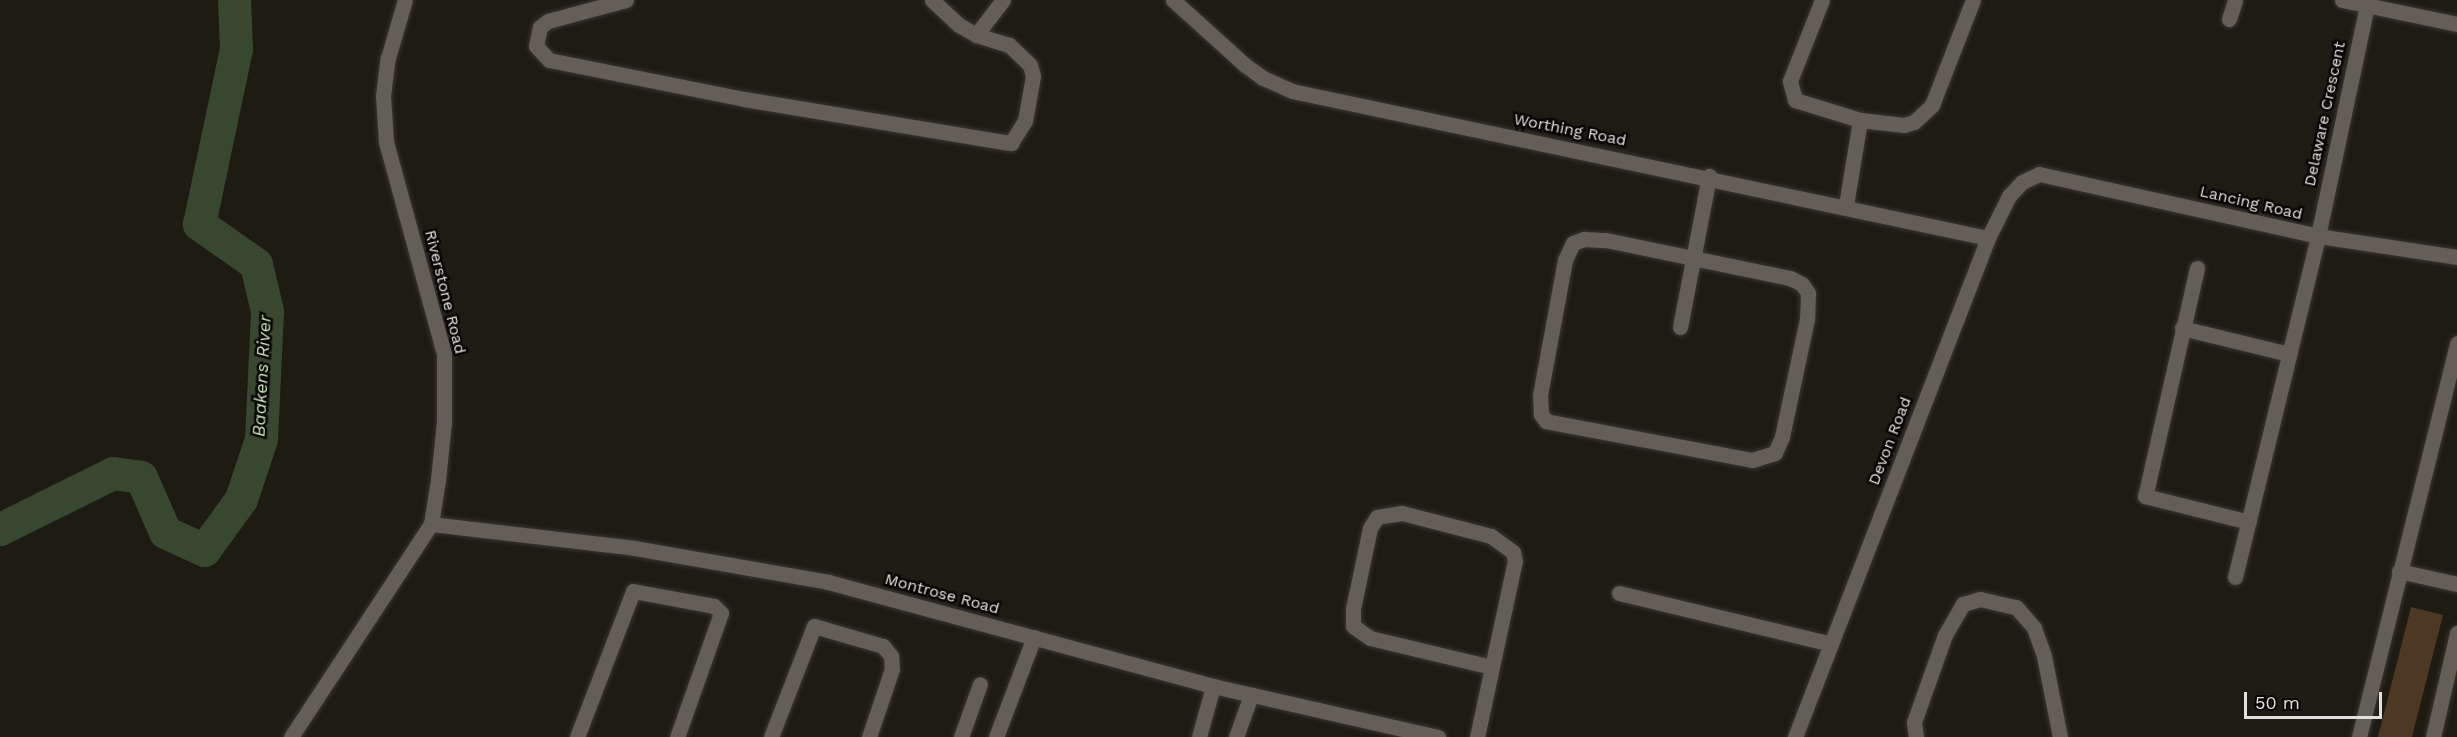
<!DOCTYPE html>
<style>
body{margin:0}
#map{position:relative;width:2457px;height:737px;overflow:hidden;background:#1e1b13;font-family:"Work Sans",sans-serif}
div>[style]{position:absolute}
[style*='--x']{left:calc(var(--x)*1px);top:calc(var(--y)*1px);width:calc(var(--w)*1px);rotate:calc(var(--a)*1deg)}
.river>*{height:33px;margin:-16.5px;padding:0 16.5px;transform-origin:16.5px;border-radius:16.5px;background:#38472f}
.building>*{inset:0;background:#4c3823}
.roads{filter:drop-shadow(0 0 2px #383632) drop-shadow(0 0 2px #383632)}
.street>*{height:15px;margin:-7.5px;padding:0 7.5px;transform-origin:7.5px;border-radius:7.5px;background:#635f56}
span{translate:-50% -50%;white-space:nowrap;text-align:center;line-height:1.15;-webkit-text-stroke:5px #070604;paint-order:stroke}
.street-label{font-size:16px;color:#e3e0db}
.water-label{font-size:18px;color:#c5e3b2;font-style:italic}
.scale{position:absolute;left:2244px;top:692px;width:138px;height:27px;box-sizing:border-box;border:3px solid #e3e0db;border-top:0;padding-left:8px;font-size:18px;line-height:21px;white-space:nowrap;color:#e3e0db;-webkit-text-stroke:4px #070604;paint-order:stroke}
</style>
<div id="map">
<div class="river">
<i style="--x:0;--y:529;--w:126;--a:-26.4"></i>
<i style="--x:113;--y:473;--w:28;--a:8"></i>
<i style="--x:141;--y:477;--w:60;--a:66.4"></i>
<i style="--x:165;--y:532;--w:43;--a:24.8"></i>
<i style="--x:204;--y:550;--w:63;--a:-54"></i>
<i style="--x:241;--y:499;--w:63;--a:-71.6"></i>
<i style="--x:261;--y:439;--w:128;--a:-87.3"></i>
<i style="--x:267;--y:311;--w:48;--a:-103.2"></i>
<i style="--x:256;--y:264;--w:70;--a:-144.9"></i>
<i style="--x:199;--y:224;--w:179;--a:-78.1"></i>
<i style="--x:236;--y:49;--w:49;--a:-92.3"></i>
</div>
<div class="building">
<i style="clip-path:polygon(2411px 607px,2443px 615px,2412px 737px,2378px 737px)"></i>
</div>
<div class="roads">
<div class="street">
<i style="--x:626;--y:0;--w:81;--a:164.9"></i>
<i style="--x:548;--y:21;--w:10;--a:143"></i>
<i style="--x:540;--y:27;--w:19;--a:102"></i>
<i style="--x:536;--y:46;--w:19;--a:47"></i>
<i style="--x:549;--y:60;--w:199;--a:11.3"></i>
<i style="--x:744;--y:99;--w:271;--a:9.4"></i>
<i style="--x:1011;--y:143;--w:26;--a:-58"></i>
<i style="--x:1025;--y:121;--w:46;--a:-79.9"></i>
<i style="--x:1033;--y:76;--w:11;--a:-105"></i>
<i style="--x:1030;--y:65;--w:29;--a:-136"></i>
<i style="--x:1009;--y:45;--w:34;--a:-163"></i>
<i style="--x:932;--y:0;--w:37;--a:43"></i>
<i style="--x:959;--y:25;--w:20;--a:30"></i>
<i style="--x:976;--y:35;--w:44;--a:-52.4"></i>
<i style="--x:1173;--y:0;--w:97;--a:42.1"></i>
<i style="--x:1245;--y:65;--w:22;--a:36"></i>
<i style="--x:1263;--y:78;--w:32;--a:24"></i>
<i style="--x:1292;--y:91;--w:711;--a:11.93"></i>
<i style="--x:1822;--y:0;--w:87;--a:111.6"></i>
<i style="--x:1790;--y:81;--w:20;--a:75"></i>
<i style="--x:1795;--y:100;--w:68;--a:17.1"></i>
<i style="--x:1860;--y:120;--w:44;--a:6.5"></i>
<i style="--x:1904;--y:125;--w:10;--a:-17"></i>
<i style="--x:1914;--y:122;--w:25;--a:-43"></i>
<i style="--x:1932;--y:105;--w:113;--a:-68.7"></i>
<i style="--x:2342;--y:0;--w:117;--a:11.8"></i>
<i style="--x:2229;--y:19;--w:20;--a:-72"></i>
<i style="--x:1846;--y:205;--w:86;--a:-80.6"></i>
<i style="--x:1584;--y:239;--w:22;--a:3"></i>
<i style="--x:1606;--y:240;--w:188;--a:11.7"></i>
<i style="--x:1790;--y:278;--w:13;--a:27"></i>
<i style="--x:1802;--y:284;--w:11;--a:56"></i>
<i style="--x:1808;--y:293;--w:26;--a:92"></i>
<i style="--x:1807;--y:319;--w:121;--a:102"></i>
<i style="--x:1782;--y:437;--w:17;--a:114"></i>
<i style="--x:1775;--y:453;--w:24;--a:163"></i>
<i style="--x:1752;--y:460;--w:210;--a:-169.3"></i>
<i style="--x:1546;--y:421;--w:9;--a:-126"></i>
<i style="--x:1541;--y:414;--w:19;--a:-93"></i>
<i style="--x:1540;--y:395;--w:137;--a:-79.5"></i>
<i style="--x:1565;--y:260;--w:19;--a:-65"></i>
<i style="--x:1573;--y:243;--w:12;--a:-20"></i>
<i style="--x:2197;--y:268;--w:234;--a:102.8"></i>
<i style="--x:2145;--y:496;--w:107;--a:14"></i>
<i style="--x:1680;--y:327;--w:154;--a:-79.1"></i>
<i style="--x:2182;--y:328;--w:110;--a:13.7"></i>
<i style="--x:431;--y:524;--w:204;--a:6.7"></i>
<i style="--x:634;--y:548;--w:197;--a:9.9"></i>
<i style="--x:828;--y:582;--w:399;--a:15.1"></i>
<i style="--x:1213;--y:686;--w:231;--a:12.8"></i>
<i style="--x:2399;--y:571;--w:59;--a:12.6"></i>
<i style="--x:2235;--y:577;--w:351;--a:-76.3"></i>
<i style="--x:2318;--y:236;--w:241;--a:-78"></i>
<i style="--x:1619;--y:593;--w:218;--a:13.5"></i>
<i style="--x:291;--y:737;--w:255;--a:-56.7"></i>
<i style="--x:431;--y:524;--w:45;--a:-81"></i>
<i style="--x:438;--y:480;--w:58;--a:-84.1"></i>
<i style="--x:444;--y:422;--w:68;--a:-90"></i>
<i style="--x:444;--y:354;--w:220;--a:-105.3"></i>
<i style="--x:386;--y:142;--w:46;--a:-93.7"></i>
<i style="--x:383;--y:96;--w:38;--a:-83"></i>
<i style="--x:388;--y:58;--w:60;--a:-73.7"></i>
<i style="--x:577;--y:737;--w:156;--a:-69"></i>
<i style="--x:633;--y:591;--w:82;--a:10.5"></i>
<i style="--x:714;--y:606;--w:10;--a:45"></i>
<i style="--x:721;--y:613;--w:132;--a:109.5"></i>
<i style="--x:771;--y:737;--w:119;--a:-68.8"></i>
<i style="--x:814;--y:626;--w:72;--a:16.2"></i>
<i style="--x:883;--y:646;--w:13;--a:51"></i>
<i style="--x:891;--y:656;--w:13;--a:86"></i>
<i style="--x:892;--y:669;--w:72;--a:108.7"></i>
<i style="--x:961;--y:737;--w:56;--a:-70.3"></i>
<i style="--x:996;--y:737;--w:107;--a:-69.2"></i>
<i style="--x:1199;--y:737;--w:53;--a:-74.6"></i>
<i style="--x:1236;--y:737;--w:45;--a:-70.3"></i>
<i style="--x:1477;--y:737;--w:72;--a:-77.9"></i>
<i style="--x:1492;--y:667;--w:108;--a:-77.8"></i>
<i style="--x:1515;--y:561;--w:9;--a:-103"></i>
<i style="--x:1513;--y:552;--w:27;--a:-144"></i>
<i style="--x:1491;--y:536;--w:92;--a:-165.5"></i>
<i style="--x:1402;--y:513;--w:25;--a:171"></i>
<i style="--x:1377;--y:517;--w:13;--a:122"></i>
<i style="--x:1370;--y:528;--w:83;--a:101.9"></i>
<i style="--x:1353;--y:609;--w:17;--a:90"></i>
<i style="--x:1353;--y:626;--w:21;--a:35"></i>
<i style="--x:1370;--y:638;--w:125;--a:13.4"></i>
<i style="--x:1795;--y:737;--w:535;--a:-68.85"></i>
<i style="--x:1988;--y:238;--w:47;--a:-63.4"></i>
<i style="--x:2009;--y:196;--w:19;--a:-47"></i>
<i style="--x:2022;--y:182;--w:19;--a:-25"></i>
<i style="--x:2039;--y:174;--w:286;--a:12.5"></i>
<i style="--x:2318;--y:236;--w:141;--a:8.6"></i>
<i style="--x:1916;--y:737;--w:15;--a:-98"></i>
<i style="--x:1914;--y:722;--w:92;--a:-70.4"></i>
<i style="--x:1945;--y:635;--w:36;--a:-60"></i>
<i style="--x:1963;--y:604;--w:18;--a:-16"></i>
<i style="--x:1980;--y:599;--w:37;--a:13"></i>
<i style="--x:2016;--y:607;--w:28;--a:49"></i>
<i style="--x:2034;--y:628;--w:30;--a:70"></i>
<i style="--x:2044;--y:656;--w:83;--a:78.8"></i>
<i style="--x:2359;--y:737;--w:406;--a:-76"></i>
<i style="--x:2433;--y:737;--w:107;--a:-77"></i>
</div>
</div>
<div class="street-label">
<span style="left:2325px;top:114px;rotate:-78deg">Delaware Crescent</span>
<span style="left:1570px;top:130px;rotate:11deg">Worthing Road</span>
<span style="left:2251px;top:203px;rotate:13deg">Lancing Road</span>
<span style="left:445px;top:292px;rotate:76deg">Riverstone Road</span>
<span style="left:1890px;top:441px;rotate:-69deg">Devon Road</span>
<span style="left:942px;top:594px;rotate:15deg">Montrose Road</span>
</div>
<div class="water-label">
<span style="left:262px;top:376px;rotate:-87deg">Baakens River</span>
</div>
<div class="scale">50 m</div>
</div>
